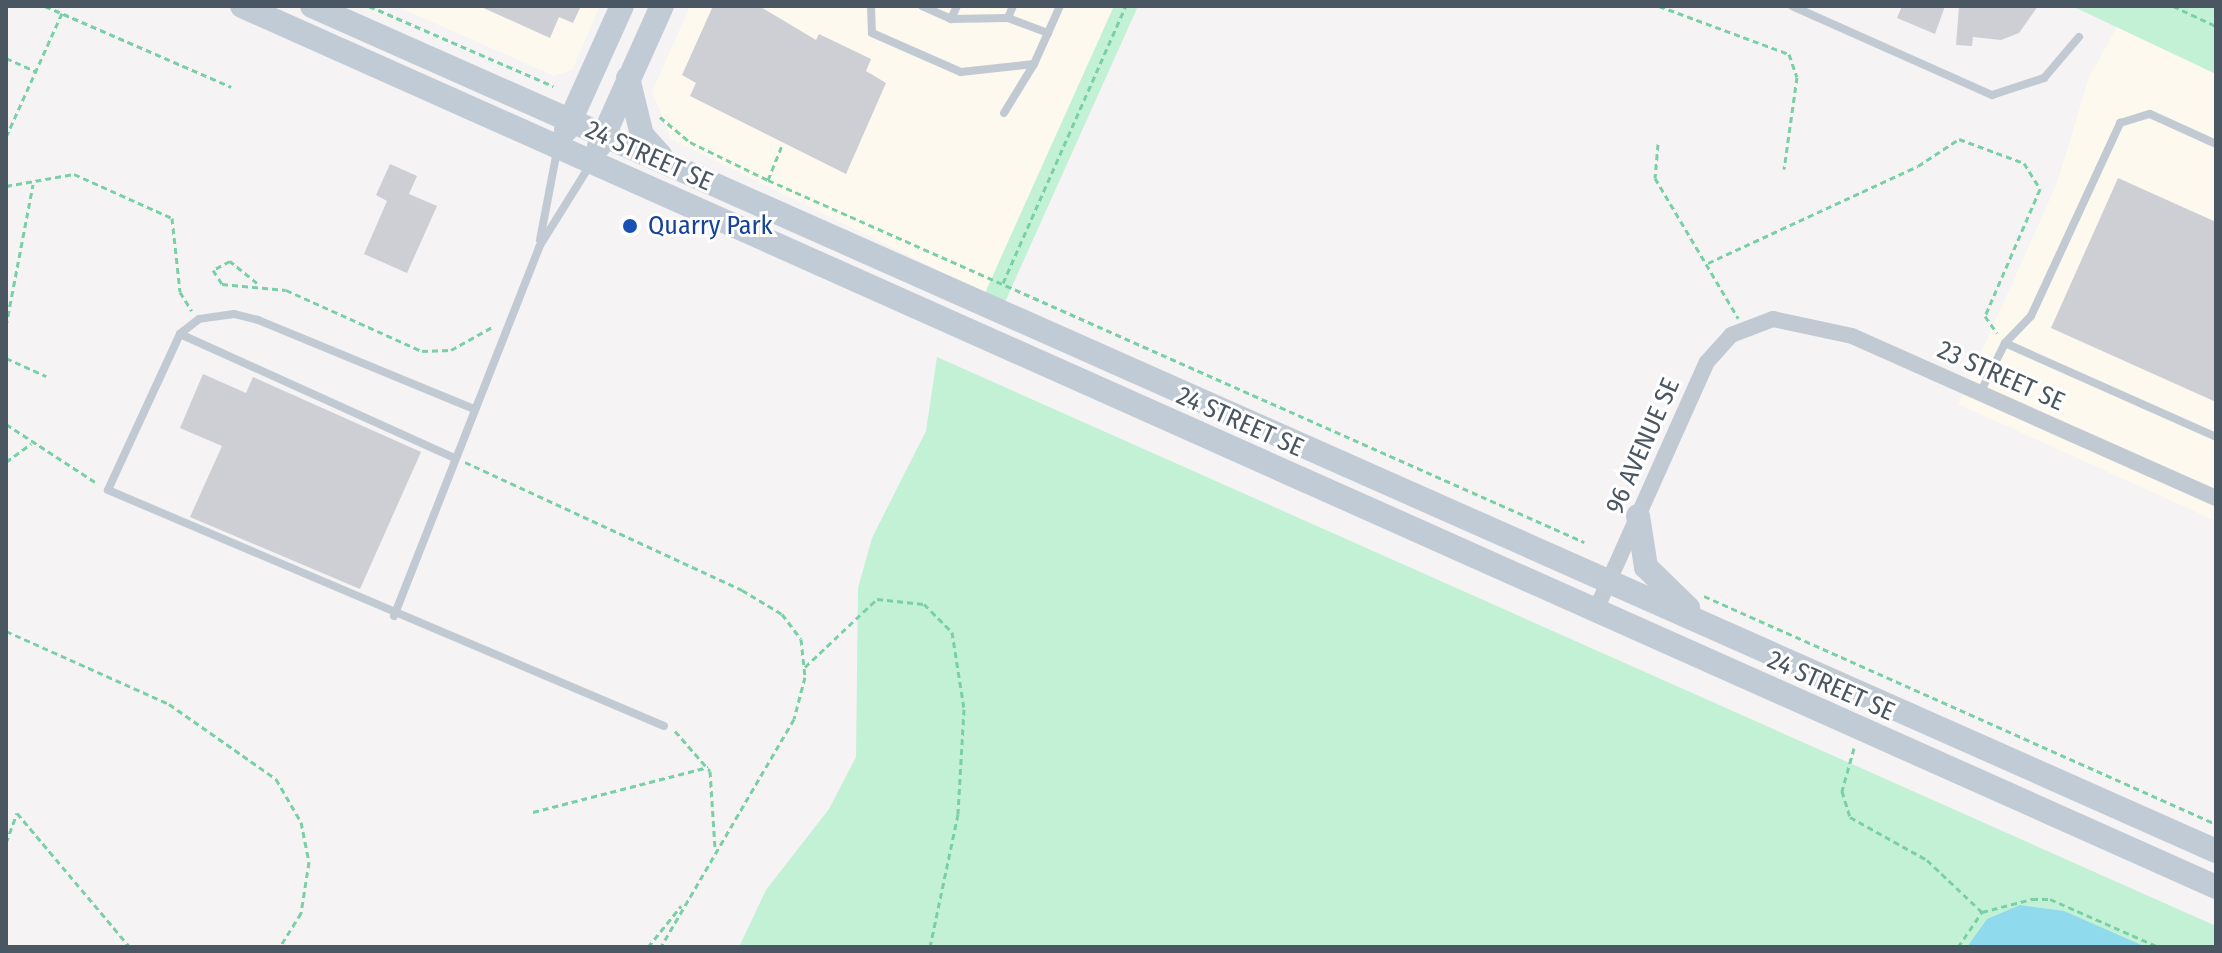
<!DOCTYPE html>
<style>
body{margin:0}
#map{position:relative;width:2222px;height:953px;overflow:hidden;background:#f5f3f3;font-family:"Fira Sans Condensed",sans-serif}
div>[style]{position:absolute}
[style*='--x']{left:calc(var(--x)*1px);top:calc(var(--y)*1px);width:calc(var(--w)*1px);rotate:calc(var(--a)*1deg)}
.commercial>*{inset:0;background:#fdf9ef}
.green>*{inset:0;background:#c3f1d5}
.water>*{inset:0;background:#90daee}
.building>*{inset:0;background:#cdcfd5}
.path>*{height:3px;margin-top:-1.5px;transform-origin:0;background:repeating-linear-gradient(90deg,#7ad0a6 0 6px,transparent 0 10px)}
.service>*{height:8px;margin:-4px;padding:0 4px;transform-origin:4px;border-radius:4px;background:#c1cad2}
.minor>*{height:16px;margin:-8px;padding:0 8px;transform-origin:8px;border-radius:8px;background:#c1cad2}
.secondary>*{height:24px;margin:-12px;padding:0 12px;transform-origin:12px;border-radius:12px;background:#c1cbd6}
.dots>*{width:22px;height:22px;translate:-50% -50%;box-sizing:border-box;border:4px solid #fff;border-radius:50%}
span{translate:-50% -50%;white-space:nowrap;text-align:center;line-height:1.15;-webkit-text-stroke:6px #fff;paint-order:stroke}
.street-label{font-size:26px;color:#4a5661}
.transit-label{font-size:26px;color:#164399}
.left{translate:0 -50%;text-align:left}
.frame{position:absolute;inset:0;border:8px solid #4a5661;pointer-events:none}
</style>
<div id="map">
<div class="commercial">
<i style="clip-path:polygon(396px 6px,600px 6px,572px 70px,554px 76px)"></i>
<i style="clip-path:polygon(690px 6px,1114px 6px,985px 293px,671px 139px,652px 92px)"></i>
<i style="clip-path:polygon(2117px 27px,2216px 74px,2216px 521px,1958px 404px,2057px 183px,2089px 77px)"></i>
</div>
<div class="green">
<i style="clip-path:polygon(1114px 6px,1138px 6px,1005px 302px,985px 293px)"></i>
<i style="clip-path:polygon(2072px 6px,2216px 6px,2216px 74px)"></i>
<i style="clip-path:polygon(937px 357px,2216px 926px,2216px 947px,739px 947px,766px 890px,829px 809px,856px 757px,858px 588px,872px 538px,926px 431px)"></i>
</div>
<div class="water">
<i style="clip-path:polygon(2020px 905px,2064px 911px,2146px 947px,1967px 947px,1987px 919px)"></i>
</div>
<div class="building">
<i style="clip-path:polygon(479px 6px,581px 6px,573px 23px,559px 17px,550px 38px)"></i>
<i style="clip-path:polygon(713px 6px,759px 6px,816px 40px,819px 34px,871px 59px,866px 71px,886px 83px,846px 174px,690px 96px,696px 83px,682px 75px)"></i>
<i style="clip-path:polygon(1902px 6px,1945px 6px,1935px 34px,1897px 18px)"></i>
<i style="clip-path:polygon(1959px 6px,2038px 6px,2019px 33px,2001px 40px,1973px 37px,1972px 46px,1956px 45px)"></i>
<i style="clip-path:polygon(390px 164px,417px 176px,409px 194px,437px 206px,407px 273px,364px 254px,387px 201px,376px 195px)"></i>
<i style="clip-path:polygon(2118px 178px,2216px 222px,2216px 402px,2051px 328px)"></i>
<i style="clip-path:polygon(203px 374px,246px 393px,253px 377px,421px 452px,360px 589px,190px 517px,222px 446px,180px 428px)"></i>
</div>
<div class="path">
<i style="--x:45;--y:6;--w:203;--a:23.5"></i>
<i style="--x:369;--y:6;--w:201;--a:23.5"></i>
<i style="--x:1659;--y:6;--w:139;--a:20.3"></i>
<i style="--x:1789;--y:54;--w:24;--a:71"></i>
<i style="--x:1797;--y:77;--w:93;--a:98"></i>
<i style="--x:2173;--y:6;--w:47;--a:24.9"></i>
<i style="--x:6;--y:58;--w:32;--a:24"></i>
<i style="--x:660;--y:117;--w:39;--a:40"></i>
<i style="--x:690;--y:142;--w:87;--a:26"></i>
<i style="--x:768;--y:180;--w:893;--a:23.92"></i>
<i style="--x:6;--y:137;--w:136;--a:-65.7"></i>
<i style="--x:1658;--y:144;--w:34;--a:95"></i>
<i style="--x:1655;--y:178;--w:163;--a:59.3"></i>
<i style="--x:768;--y:180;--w:38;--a:-68"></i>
<i style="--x:6;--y:186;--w:69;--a:-10"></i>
<i style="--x:74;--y:174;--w:107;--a:24.2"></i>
<i style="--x:172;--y:218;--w:74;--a:83.8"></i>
<i style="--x:180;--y:292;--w:22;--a:58"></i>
<i style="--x:1708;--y:263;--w:231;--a:-24.8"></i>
<i style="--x:1918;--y:166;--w:49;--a:-33.4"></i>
<i style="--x:1959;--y:139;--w:69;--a:20.3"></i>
<i style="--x:2024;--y:163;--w:31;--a:58"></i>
<i style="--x:2040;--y:189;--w:138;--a:113.4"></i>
<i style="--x:1985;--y:316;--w:21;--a:55"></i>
<i style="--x:257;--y:283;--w:35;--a:-141"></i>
<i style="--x:230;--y:261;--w:19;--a:152"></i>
<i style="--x:213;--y:270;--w:17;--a:57"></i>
<i style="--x:222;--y:284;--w:64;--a:5.4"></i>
<i style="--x:286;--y:290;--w:149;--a:24.2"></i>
<i style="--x:422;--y:351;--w:29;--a:-2"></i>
<i style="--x:451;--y:350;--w:49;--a:-29.2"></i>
<i style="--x:1003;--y:283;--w:303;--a:-66.1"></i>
<i style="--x:6;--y:326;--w:144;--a:-79.2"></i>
<i style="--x:6;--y:358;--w:44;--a:24.2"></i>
<i style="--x:6;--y:424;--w:110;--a:33.1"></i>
<i style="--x:6;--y:462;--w:31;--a:-36"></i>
<i style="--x:465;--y:462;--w:305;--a:24.8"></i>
<i style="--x:742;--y:590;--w:47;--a:31"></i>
<i style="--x:782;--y:614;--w:31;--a:53"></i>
<i style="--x:801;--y:639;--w:38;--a:84"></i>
<i style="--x:805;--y:677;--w:43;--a:104.7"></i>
<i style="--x:794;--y:719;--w:264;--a:120.3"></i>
<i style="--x:1704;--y:596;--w:560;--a:24"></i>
<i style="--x:6;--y:631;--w:179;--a:24.1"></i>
<i style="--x:169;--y:704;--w:131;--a:35"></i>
<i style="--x:276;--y:779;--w:50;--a:59.8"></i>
<i style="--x:301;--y:822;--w:41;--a:78.7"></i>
<i style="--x:309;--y:862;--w:52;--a:98.9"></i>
<i style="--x:301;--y:913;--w:40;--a:122"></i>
<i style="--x:805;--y:667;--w:99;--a:-43.4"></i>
<i style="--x:877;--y:599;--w:47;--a:6.1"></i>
<i style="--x:924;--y:604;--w:40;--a:45"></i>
<i style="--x:952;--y:632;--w:78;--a:81.1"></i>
<i style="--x:964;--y:709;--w:105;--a:93.3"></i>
<i style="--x:958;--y:814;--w:136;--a:101.9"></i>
<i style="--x:675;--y:731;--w:53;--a:48.8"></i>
<i style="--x:710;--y:771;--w:78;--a:86.3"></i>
<i style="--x:1854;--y:748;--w:45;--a:105.6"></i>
<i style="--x:1842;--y:791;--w:27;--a:73"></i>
<i style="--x:1850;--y:817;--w:88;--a:29.2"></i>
<i style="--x:1927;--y:860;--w:76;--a:43.4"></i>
<i style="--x:533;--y:812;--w:181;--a:-14.4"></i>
<i style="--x:17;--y:813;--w:175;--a:49.9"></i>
<i style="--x:6;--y:843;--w:32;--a:-70"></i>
<i style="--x:648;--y:947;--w:53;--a:-51.2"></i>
<i style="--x:1958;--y:947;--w:42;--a:-55.6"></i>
<i style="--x:1982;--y:912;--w:52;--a:-14.6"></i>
<i style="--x:2032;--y:899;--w:18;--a:0"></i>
<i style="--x:2050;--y:899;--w:119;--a:23.8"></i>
</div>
<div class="service">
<i style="--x:871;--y:6;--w:27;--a:88"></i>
<i style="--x:872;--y:33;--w:97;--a:23.7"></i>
<i style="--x:961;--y:72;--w:73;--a:-6.3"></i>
<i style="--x:1034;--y:64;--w:64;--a:-65.9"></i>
<i style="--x:922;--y:6;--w:32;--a:24"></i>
<i style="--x:957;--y:6;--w:14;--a:115"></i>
<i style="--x:951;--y:19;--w:57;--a:-1"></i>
<i style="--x:1013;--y:6;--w:13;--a:113"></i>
<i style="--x:1008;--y:18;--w:43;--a:20.6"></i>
<i style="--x:1792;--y:6;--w:219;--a:24"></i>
<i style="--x:1992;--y:95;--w:55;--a:-18.1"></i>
<i style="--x:2044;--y:78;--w:54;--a:-49.5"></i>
<i style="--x:1004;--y:113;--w:57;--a:-58.5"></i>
<i style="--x:540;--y:240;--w:91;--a:-79.2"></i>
<i style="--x:180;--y:334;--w:302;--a:24.3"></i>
<i style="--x:2005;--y:343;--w:231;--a:24"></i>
<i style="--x:1980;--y:393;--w:56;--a:-63.4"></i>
<i style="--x:2005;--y:343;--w:37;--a:-46"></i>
<i style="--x:2031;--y:316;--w:213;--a:-65.2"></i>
<i style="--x:2120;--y:123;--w:31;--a:-17"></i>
<i style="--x:2150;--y:114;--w:72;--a:24.4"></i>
<i style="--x:474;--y:409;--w:234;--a:-157.6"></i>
<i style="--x:258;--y:320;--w:25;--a:-166"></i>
<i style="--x:234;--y:314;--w:35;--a:172"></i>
<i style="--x:199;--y:319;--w:24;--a:142"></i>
<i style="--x:180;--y:334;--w:172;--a:114.8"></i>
<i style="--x:108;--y:490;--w:604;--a:23"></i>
<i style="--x:394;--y:616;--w:396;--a:-68.5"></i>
<i style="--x:539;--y:247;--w:97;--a:-58.1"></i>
</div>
<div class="minor">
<i style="--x:1595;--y:612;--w:274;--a:-65.9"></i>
<i style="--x:1707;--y:362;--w:36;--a:-48"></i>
<i style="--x:1731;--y:335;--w:45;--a:-20.9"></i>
<i style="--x:1773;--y:319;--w:81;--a:12.1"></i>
<i style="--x:1852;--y:336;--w:398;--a:24"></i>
</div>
<div class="secondary">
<i style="--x:242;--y:6;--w:2162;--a:24.05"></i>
<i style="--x:312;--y:6;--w:2083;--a:23.93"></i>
<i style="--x:628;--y:78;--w:59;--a:76.2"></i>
<i style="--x:642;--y:135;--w:27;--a:48"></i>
<i style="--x:566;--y:130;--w:136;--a:-65.7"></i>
<i style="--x:599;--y:146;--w:154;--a:-65.8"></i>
<i style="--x:1638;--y:516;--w:52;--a:81.1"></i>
<i style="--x:1646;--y:567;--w:59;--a:44.3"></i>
</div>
<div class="dots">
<i style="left:630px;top:226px;background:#1a4fb4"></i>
</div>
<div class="street-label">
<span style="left:649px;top:156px;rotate:24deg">24 STREET SE</span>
<span style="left:2001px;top:376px;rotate:24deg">23 STREET SE</span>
<span style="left:1240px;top:422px;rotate:24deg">24 STREET SE</span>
<span style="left:1643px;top:446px;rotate:-66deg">96 AVENUE SE</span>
<span style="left:1831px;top:686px;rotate:24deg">24 STREET SE</span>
</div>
<div class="transit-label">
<span class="left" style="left:648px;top:226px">Quarry Park</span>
</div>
<div class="frame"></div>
</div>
